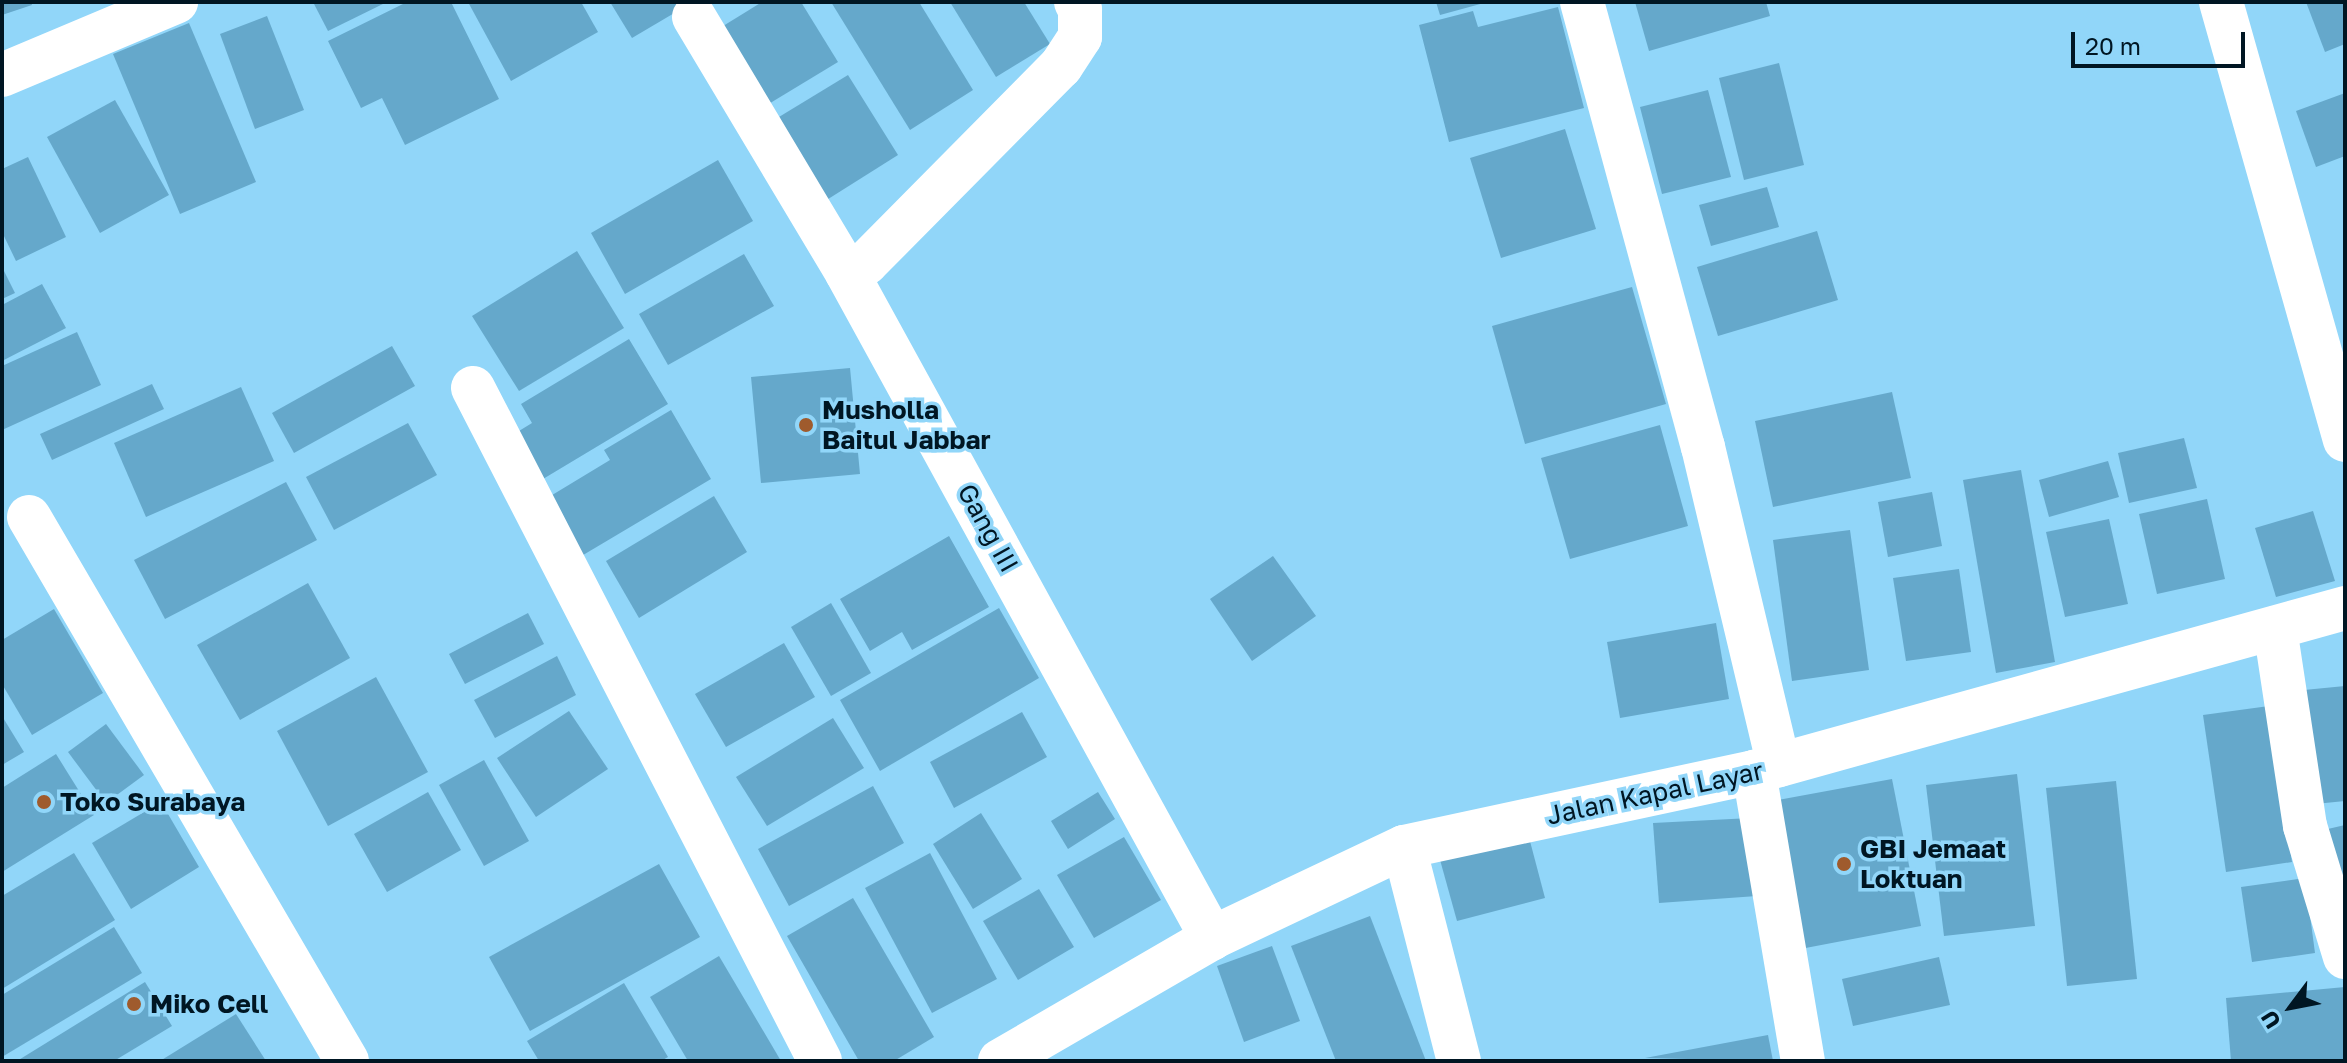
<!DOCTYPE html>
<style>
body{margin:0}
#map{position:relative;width:2347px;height:1063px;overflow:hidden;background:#91d6f9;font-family:"Golos Text",sans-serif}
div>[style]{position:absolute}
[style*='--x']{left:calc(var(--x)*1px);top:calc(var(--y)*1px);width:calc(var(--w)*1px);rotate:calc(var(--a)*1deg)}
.building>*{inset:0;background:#65a8cb}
.minor>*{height:44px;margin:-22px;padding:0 22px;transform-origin:22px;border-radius:22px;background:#fff}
.dots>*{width:22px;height:22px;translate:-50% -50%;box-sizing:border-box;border:4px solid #91d6f9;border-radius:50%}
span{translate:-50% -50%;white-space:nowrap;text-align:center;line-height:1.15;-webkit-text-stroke:7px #91d6f9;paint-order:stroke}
.poi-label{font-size:26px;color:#001623;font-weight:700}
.left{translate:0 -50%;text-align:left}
.street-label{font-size:26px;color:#001623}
.frame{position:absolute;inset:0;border:4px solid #001623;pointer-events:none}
.north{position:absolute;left:2251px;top:967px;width:80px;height:80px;-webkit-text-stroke:6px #91d6f9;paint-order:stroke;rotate:238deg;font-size:22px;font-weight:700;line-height:32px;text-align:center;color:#001623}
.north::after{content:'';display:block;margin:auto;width:28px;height:36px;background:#001623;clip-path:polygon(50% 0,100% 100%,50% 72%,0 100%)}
.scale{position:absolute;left:2071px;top:32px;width:174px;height:36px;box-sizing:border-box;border:4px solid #001623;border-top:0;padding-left:10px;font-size:24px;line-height:28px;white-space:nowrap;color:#001623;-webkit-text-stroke:6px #91d6f9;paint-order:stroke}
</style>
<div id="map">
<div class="building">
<i style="clip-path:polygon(2px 2px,31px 2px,32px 5px,2px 15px)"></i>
<i style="clip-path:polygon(313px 2px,387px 2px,328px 31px)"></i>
<i style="clip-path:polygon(407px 2px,451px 2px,499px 99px,405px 145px,382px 98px,361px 108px,328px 41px)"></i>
<i style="clip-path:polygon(468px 2px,581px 2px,598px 32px,511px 81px)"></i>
<i style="clip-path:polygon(610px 2px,693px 2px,632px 38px)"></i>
<i style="clip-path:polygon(762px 2px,801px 2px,838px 62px,762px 108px,715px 31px)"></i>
<i style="clip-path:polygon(831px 2px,919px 2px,973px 90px,910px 130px)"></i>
<i style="clip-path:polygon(950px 2px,1024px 2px,1050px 44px,996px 77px)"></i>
<i style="clip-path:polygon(1436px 2px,1484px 2px,1484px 3px,1440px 15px)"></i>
<i style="clip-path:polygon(1635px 2px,1766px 2px,1770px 16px,1649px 51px)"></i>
<i style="clip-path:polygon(2306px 2px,2345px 2px,2345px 44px,2325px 52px)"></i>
<i style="clip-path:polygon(1558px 7px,1584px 108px,1449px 142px,1419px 25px,1473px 11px,1478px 27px)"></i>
<i style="clip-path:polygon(267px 16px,304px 110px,255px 129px,220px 34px)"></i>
<i style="clip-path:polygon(189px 23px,256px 182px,180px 214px,113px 54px)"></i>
<i style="clip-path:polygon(1779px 63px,1804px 165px,1744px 180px,1719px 78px)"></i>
<i style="clip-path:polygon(848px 75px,898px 155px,825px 201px,774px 120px)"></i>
<i style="clip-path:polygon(1708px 90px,1731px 177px,1662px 194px,1640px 107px)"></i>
<i style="clip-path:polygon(2345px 93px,2345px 156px,2316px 167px,2296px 111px)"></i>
<i style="clip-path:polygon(115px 100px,169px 195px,100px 233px,47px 137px)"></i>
<i style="clip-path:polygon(1565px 129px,1596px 229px,1501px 258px,1470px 158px)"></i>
<i style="clip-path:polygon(28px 157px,66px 237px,16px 261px,2px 232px,2px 169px)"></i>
<i style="clip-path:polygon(718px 160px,753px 221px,625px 294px,591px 233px)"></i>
<i style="clip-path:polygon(1767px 187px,1779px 227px,1711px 246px,1699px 205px)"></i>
<i style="clip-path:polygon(1817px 231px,1838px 300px,1718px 336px,1697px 267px)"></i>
<i style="clip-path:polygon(577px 251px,624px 328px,519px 391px,472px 316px)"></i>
<i style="clip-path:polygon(744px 254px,774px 306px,668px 365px,639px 314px)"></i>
<i style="clip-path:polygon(2px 267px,15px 293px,2px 299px)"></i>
<i style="clip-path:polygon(42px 284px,66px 328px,2px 361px,2px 305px)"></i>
<i style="clip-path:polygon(1632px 287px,1666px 404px,1525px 444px,1492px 326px)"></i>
<i style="clip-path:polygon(77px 332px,101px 385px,2px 430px,2px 366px)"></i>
<i style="clip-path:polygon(629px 339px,668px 404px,528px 488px,501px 442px,532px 423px,521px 404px)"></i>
<i style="clip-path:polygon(392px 346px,415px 386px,294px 453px,272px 413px)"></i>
<i style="clip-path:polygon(850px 368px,860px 474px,761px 483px,751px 377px)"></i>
<i style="clip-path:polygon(152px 384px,164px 409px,52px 460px,40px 434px)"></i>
<i style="clip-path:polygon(241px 387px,274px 461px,146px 517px,114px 443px)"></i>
<i style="clip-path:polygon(1892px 392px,1911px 478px,1773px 507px,1755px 421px)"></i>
<i style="clip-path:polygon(671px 410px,711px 479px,568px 564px,534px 506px,610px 460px,604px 450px)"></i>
<i style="clip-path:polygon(408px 423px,437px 475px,334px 530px,306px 477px)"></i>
<i style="clip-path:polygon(1660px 425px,1688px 526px,1570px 559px,1541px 458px)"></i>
<i style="clip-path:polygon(2184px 438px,2197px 488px,2129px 503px,2118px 453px)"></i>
<i style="clip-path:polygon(2108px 461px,2119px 497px,2049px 517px,2039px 480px)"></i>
<i style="clip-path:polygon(2021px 470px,2055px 662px,1996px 673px,1963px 480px)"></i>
<i style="clip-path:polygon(286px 482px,317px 540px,165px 619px,134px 560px)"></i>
<i style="clip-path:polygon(1932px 492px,1942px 546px,1888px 557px,1878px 502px)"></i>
<i style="clip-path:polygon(714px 496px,747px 552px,639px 618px,606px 561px)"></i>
<i style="clip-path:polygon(2207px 499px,2225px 579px,2157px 594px,2139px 514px)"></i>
<i style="clip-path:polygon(2313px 511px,2335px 581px,2276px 597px,2255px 528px)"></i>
<i style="clip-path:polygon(2109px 519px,2128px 604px,2065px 617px,2046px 532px)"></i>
<i style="clip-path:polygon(1850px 530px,1869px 670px,1792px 681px,1773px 540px)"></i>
<i style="clip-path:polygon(949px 536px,989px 607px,912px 650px,902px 632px,870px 651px,840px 599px)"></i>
<i style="clip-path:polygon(1273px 556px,1316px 616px,1252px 661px,1210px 599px)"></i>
<i style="clip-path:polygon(1959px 569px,1971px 652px,1906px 661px,1893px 578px)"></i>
<i style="clip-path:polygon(308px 583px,350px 658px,240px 720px,197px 645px)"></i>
<i style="clip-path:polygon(831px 603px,871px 673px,831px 696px,791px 627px)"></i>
<i style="clip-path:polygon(999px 608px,1039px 678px,880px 771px,840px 700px)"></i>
<i style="clip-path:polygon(54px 609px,103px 693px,32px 735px,2px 684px,2px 640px)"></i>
<i style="clip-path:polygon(528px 613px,544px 644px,465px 684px,449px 654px)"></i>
<i style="clip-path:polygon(1716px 623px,1729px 699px,1620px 718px,1607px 642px)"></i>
<i style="clip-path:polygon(784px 643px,815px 697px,726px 747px,695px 694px)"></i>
<i style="clip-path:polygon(557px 656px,576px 695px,495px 738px,474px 700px)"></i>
<i style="clip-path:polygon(376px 677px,428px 772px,328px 826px,277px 731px)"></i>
<i style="clip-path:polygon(2345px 686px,2345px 801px,2315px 804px,2304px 690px)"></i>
<i style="clip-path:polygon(2269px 706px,2292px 862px,2226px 872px,2203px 715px)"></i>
<i style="clip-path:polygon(569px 711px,608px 769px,536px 817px,497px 758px)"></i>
<i style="clip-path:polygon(1022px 712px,1047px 757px,954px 808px,930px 762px)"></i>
<i style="clip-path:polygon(2px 716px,24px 752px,2px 765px)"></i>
<i style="clip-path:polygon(833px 718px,864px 768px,767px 826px,736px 777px)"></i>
<i style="clip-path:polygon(106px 724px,144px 775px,106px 803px,68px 752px)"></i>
<i style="clip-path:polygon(56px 754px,94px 815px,2px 872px,2px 788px)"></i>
<i style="clip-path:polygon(484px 760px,529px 841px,484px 866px,439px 785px)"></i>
<i style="clip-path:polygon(2017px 774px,2035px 926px,1944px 936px,1926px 785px)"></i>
<i style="clip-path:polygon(1892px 779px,1921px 926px,1795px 950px,1767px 802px)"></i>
<i style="clip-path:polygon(2116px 781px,2137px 979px,2067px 986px,2046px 788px)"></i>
<i style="clip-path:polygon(873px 786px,904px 843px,789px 906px,758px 849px)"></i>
<i style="clip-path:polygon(428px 792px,461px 850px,387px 892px,354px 834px)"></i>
<i style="clip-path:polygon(1098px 792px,1115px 819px,1068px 849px,1051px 821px)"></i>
<i style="clip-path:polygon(161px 802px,199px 867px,131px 909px,92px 843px)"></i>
<i style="clip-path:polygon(981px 813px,1022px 879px,973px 909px,933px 844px)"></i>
<i style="clip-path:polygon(1751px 818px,1757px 896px,1659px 903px,1653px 823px)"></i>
<i style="clip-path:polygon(2345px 825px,2345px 896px,2315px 832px)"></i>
<i style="clip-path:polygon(1526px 826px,1545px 898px,1457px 921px,1437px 849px)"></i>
<i style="clip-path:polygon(1124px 837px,1161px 900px,1094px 938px,1057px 875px)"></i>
<i style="clip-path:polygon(74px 853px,115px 920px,2px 989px,2px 896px)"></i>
<i style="clip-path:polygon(930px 853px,997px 979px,932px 1013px,865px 888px)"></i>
<i style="clip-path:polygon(659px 864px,700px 937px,530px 1031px,489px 957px)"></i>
<i style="clip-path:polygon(2305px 878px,2315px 953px,2252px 962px,2241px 887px)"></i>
<i style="clip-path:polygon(1039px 889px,1074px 947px,1018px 980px,983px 921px)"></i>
<i style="clip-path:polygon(853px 898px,934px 1037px,894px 1061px,859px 1061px,787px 936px)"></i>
<i style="clip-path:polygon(1370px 916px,1426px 1061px,1336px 1061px,1291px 946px)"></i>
<i style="clip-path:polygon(114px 927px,142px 973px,2px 1057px,2px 995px)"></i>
<i style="clip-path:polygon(1272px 946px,1300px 1021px,1244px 1042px,1217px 966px)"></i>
<i style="clip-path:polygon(719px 956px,781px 1061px,688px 1061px,650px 997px)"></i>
<i style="clip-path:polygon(1939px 957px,1950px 1005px,1853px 1026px,1842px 979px)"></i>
<i style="clip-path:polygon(145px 982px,172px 1026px,114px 1061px,17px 1061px)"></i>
<i style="clip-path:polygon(624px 983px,668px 1057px,661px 1061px,539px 1061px,527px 1041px)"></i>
<i style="clip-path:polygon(2345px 987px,2345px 1061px,2231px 1061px,2226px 998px)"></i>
<i style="clip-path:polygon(236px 1014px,266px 1061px,160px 1061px)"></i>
<i style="clip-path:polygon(1768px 1035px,1773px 1061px,1645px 1058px)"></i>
</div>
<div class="minor">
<i style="--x:1076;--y:2;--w:9;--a:63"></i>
<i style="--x:1080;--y:10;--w:27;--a:90"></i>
<i style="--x:1080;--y:37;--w:35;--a:123"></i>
<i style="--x:1061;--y:66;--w:277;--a:134.7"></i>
<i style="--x:866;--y:263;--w:21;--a:152"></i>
<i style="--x:847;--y:273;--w:759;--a:61.24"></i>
<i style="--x:1582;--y:2;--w:461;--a:74.8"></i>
<i style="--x:1703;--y:447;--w:327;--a:76.6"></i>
<i style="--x:2221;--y:2;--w:455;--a:74.2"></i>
<i style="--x:694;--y:17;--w:298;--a:59.1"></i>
<i style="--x:2;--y:75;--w:189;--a:-22.8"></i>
<i style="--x:473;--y:388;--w:757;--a:62.72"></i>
<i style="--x:29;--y:517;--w:630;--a:59.69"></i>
<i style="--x:2275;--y:628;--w:200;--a:81.4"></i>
<i style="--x:2305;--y:826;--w:137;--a:73"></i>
<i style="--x:1754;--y:772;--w:293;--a:80.4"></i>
<i style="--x:1404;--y:847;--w:221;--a:75.6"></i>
<i style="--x:1000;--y:1061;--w:245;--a:-30.1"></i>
<i style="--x:1212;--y:938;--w:212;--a:-25.4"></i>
<i style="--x:1404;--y:847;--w:358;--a:-12.1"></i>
<i style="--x:1754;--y:772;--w:613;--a:-15.51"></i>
</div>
<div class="dots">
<i style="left:806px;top:425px;background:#9f5b2d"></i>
<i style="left:44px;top:802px;background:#9f5b2d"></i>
<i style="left:1844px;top:864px;background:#9f5b2d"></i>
<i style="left:134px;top:1004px;background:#9f5b2d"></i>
</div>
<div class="poi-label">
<span class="left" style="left:822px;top:425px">Musholla<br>Baitul Jabbar</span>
<span class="left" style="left:60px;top:802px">Toko Surabaya</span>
<span class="left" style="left:1860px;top:864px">GBI Jemaat<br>Loktuan</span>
<span class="left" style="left:150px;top:1004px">Miko Cell</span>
</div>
<div class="street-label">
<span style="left:988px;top:528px;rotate:61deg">Gang III</span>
<span style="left:1655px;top:793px;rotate:-12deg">Jalan Kapal Layar</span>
</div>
<div class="frame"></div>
<div class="north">U</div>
<div class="scale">20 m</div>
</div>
